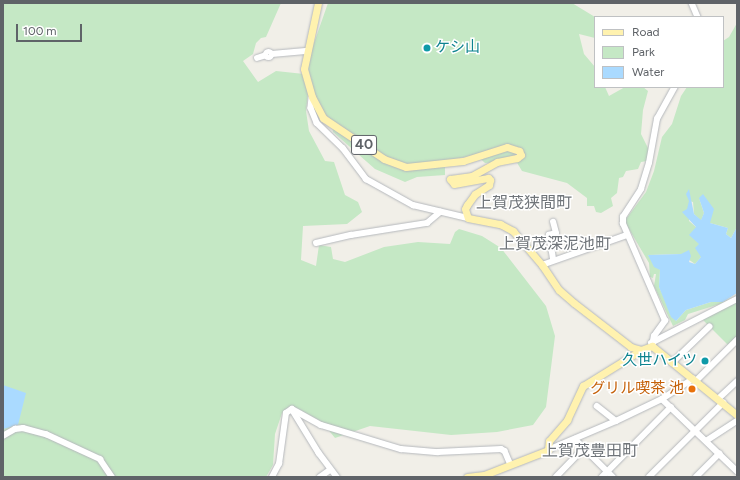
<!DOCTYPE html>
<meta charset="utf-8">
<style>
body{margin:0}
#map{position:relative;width:740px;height:480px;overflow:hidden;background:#f1efe8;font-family:Figtree,"Noto Sans JP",sans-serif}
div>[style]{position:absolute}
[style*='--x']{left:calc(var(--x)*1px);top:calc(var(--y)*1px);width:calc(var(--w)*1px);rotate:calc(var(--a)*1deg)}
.green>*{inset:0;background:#c5e8c5}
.water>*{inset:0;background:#aadaff}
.roads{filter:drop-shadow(0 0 1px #b5b8bc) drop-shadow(0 0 1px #b5b8bc)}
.minor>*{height:5.5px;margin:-2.75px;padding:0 2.75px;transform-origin:2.75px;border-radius:2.75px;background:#fff}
.minor>.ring{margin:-2.75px;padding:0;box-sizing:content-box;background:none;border:5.5px solid #fff;border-radius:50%}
.major>*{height:7px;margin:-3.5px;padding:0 3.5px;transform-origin:3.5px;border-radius:3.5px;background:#fff2af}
.dots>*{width:11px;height:11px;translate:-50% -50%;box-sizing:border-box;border:2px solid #fff;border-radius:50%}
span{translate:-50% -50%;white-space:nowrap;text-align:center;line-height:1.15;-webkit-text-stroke:3px #fff;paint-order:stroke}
.shield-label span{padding:1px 3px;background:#fff;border:1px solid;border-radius:3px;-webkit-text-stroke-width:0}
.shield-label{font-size:14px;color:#5f6368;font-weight:700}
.culture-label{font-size:15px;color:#0d838f}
.left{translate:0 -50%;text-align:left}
.right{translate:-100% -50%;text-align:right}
.food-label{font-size:15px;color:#c56008}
.neighbourhood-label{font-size:16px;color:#70757a}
.frame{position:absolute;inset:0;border:4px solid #5f6368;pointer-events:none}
.legend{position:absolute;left:594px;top:16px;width:130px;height:72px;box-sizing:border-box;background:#fff;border:1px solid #bfc1c3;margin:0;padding:5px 7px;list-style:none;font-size:12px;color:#5f6368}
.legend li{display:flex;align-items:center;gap:8px;height:20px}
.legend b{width:20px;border:1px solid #bfc1c3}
.scale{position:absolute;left:16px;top:24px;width:66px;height:18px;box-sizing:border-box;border:2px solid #5f6368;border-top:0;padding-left:5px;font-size:12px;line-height:14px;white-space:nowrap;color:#5f6368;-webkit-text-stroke:3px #fff;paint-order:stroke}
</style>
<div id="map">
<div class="green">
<i style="clip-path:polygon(3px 3px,281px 3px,266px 37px,261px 38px,256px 43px,253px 54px,243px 61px,258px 82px,276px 71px,304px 74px,309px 83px,306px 111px,309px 131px,325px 161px,334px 162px,345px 195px,358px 202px,362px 212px,347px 224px,303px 226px,301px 260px,316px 266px,319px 245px,331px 247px,333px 259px,345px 262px,384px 247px,418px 242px,450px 244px,455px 232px,459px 229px,482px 236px,501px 248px,546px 306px,555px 336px,546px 407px,533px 425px,497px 432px,451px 435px,370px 426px,335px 438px,322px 422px,293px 406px,282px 413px,275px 434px,273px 465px,266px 477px,3px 477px)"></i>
<i style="clip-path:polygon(328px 3px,572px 3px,595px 17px,595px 38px,579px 34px,584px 54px,595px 67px,595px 87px,605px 87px,609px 96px,625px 87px,643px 87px,648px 91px,643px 110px,641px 134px,649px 150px,647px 161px,641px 162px,638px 169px,626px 171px,623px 177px,619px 178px,617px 193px,611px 198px,613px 206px,601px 213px,596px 212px,594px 206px,587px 206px,587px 198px,567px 183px,522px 171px,516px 161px,485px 163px,476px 155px,445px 161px,445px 175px,417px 177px,405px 182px,375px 169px,333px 132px,331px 120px,321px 110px,316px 101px,307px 63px)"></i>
<i style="clip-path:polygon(737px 23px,737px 227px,731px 238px,726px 234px,728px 228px,710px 223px,699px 198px,704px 213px,701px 221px,694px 214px,693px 202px,689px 201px,689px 221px,696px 227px,702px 256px,695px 264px,681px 254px,648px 255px,660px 270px,659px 287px,676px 321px,686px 310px,711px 302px,723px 302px,737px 294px,723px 303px,688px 314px,685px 320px,673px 326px,654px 286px,656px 274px,654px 274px,653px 278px,650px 277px,649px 263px,626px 224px,626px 219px,646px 192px,654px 171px,662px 137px,672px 124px,681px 96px,687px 87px,723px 87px,723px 41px,729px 37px)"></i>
<i style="clip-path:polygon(737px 302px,737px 336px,728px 345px,702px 319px)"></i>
</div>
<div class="water">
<i style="clip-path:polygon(689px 189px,694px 214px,701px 220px,704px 213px,699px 198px,703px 194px,714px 209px,710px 223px,728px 228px,726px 234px,731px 238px,737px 227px,737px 293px,723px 302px,711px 302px,686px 310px,676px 321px,671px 317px,659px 287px,660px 270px,654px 267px,648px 255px,681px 254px,689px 250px,691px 256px,689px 262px,695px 264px,701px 257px,695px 248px,699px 244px,689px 235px,696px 227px,682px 212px,687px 209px,689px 201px,686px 194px)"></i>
<i style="clip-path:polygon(3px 385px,26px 393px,18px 425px,3px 429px)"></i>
</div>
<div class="roads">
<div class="minor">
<i style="--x:692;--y:3;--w:15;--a:67"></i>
<i class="ring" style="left:266px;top:52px;width:0.5px;height:0.5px"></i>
<i style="--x:272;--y:54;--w:36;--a:-5"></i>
<i style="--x:257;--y:58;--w:9;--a:-18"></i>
<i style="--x:312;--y:98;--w:10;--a:96"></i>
<i style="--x:311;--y:108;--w:16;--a:68"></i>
<i style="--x:317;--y:123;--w:36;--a:44"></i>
<i style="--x:343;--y:148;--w:39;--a:53"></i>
<i style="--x:366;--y:179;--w:54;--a:29"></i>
<i style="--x:413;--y:205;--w:57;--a:13.3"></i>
<i style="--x:316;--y:243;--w:36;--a:-13"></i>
<i style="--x:351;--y:235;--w:77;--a:-9"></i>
<i style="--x:427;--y:223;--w:17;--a:-40"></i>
<i style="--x:553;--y:259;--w:24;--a:-99"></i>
<i style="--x:549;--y:235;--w:7;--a:-16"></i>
<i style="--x:556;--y:233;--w:11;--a:-105"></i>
<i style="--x:542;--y:265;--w:90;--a:-19.4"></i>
<i style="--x:651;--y:343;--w:97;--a:-27.1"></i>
<i style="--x:652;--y:346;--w:10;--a:-79"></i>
<i style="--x:654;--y:336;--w:19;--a:-54"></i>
<i style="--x:665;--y:321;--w:106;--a:-113.4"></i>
<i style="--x:623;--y:224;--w:7;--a:-90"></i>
<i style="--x:623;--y:217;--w:33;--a:-57"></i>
<i style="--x:641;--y:189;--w:27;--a:-73"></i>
<i style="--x:649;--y:163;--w:45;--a:-79.7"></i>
<i style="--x:657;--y:119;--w:37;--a:-61"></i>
<i style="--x:672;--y:363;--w:52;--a:-44.2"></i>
<i style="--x:696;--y:381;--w:58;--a:-45"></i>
<i style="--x:662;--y:399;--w:104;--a:43.8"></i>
<i style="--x:718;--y:399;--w:26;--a:-43"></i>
<i style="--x:597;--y:406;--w:24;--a:38"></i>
<i style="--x:292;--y:409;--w:33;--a:29"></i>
<i style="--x:321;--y:425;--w:84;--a:16.7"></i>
<i style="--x:401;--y:449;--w:37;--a:5"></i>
<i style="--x:438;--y:452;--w:63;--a:-2.7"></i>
<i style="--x:501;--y:449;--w:4;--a:27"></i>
<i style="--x:505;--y:451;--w:15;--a:67"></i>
<i style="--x:3;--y:436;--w:14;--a:-30"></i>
<i style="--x:15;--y:429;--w:8;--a:-7"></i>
<i style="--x:23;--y:428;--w:24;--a:15"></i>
<i style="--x:46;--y:434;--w:60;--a:24.8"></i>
<i style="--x:100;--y:459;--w:22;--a:56"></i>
<i style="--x:575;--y:439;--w:54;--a:45"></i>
<i style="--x:706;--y:441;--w:37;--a:-33"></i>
<i style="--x:548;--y:450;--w:74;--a:-23.1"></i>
<i style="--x:616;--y:421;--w:51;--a:-25.6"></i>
<i style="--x:662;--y:399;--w:37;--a:-33"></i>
<i style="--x:272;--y:477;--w:15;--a:-62"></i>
<i style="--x:279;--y:464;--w:51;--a:-82.2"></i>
<i style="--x:286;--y:413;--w:7;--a:-34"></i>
<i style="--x:292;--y:409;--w:52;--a:58.5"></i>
<i style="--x:319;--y:453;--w:30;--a:53"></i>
<i style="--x:320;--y:477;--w:12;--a:-35"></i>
<i style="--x:556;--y:477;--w:40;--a:-46"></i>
<i style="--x:602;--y:477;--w:98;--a:-45.4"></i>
<i style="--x:649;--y:477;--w:105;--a:-45"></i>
<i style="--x:696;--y:477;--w:33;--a:-45"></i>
</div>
<div class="major">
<i style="--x:318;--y:3;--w:67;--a:102"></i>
<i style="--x:304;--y:69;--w:29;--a:74"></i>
<i style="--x:312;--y:97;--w:24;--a:62"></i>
<i style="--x:323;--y:118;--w:73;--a:33.9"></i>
<i style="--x:384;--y:159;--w:23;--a:20"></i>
<i style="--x:406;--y:167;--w:57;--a:-6"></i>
<i style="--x:463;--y:161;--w:46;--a:-17.7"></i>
<i style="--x:507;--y:147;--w:13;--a:18"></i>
<i style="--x:519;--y:151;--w:4;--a:63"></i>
<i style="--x:521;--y:155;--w:5;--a:143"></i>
<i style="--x:517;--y:158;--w:20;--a:169"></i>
<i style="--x:497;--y:162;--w:29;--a:151"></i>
<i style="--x:472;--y:176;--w:22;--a:172"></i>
<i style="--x:450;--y:179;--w:6;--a:51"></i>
<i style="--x:454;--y:184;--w:35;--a:-10"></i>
<i style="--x:488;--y:178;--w:3;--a:45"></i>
<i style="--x:490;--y:180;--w:5;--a:101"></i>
<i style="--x:489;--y:185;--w:17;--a:147"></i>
<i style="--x:475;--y:194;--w:14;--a:126"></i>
<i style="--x:467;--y:205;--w:4;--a:117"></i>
<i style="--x:465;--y:209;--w:9;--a:72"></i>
<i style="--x:468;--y:218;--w:33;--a:11"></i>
<i style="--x:500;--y:224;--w:15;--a:28"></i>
<i style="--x:513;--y:231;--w:45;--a:49.5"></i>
<i style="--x:542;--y:265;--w:30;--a:56"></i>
<i style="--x:559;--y:290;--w:20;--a:41"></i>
<i style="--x:574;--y:303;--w:72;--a:37.7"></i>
<i style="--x:631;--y:347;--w:10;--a:17"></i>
<i style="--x:641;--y:350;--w:12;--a:-20"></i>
<i style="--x:652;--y:346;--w:109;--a:39.1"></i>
<i style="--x:467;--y:477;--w:17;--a:-7"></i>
<i style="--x:484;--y:475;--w:69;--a:-21.3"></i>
<i style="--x:548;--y:450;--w:9;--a:-84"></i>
<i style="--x:549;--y:441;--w:28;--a:-49"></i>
<i style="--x:567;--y:420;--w:38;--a:-65"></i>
<i style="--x:583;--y:386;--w:68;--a:-31.8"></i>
</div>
</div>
<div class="dots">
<i style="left:427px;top:48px;background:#0f9aa8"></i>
<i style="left:705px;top:361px;background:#0f9aa8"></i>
<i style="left:692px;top:389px;background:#e8710a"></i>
</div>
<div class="shield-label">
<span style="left:364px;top:145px">40</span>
</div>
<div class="culture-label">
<span class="left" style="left:435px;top:48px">ケシ山</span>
<span class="right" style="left:697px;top:361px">久世ハイツ</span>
</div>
<div class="food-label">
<span class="right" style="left:684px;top:389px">グリル喫茶 池</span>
</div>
<div class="neighbourhood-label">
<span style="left:524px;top:203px">上賀茂狭間町</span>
<span style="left:555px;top:244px">上賀茂深泥池町</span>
<span style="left:590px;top:451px">上賀茂豊田町</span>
</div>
<div class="frame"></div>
<ul class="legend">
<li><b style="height:5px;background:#fff2af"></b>Road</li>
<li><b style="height:11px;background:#c5e8c5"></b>Park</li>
<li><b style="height:11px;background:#aadaff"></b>Water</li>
</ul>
<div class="scale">100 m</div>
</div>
